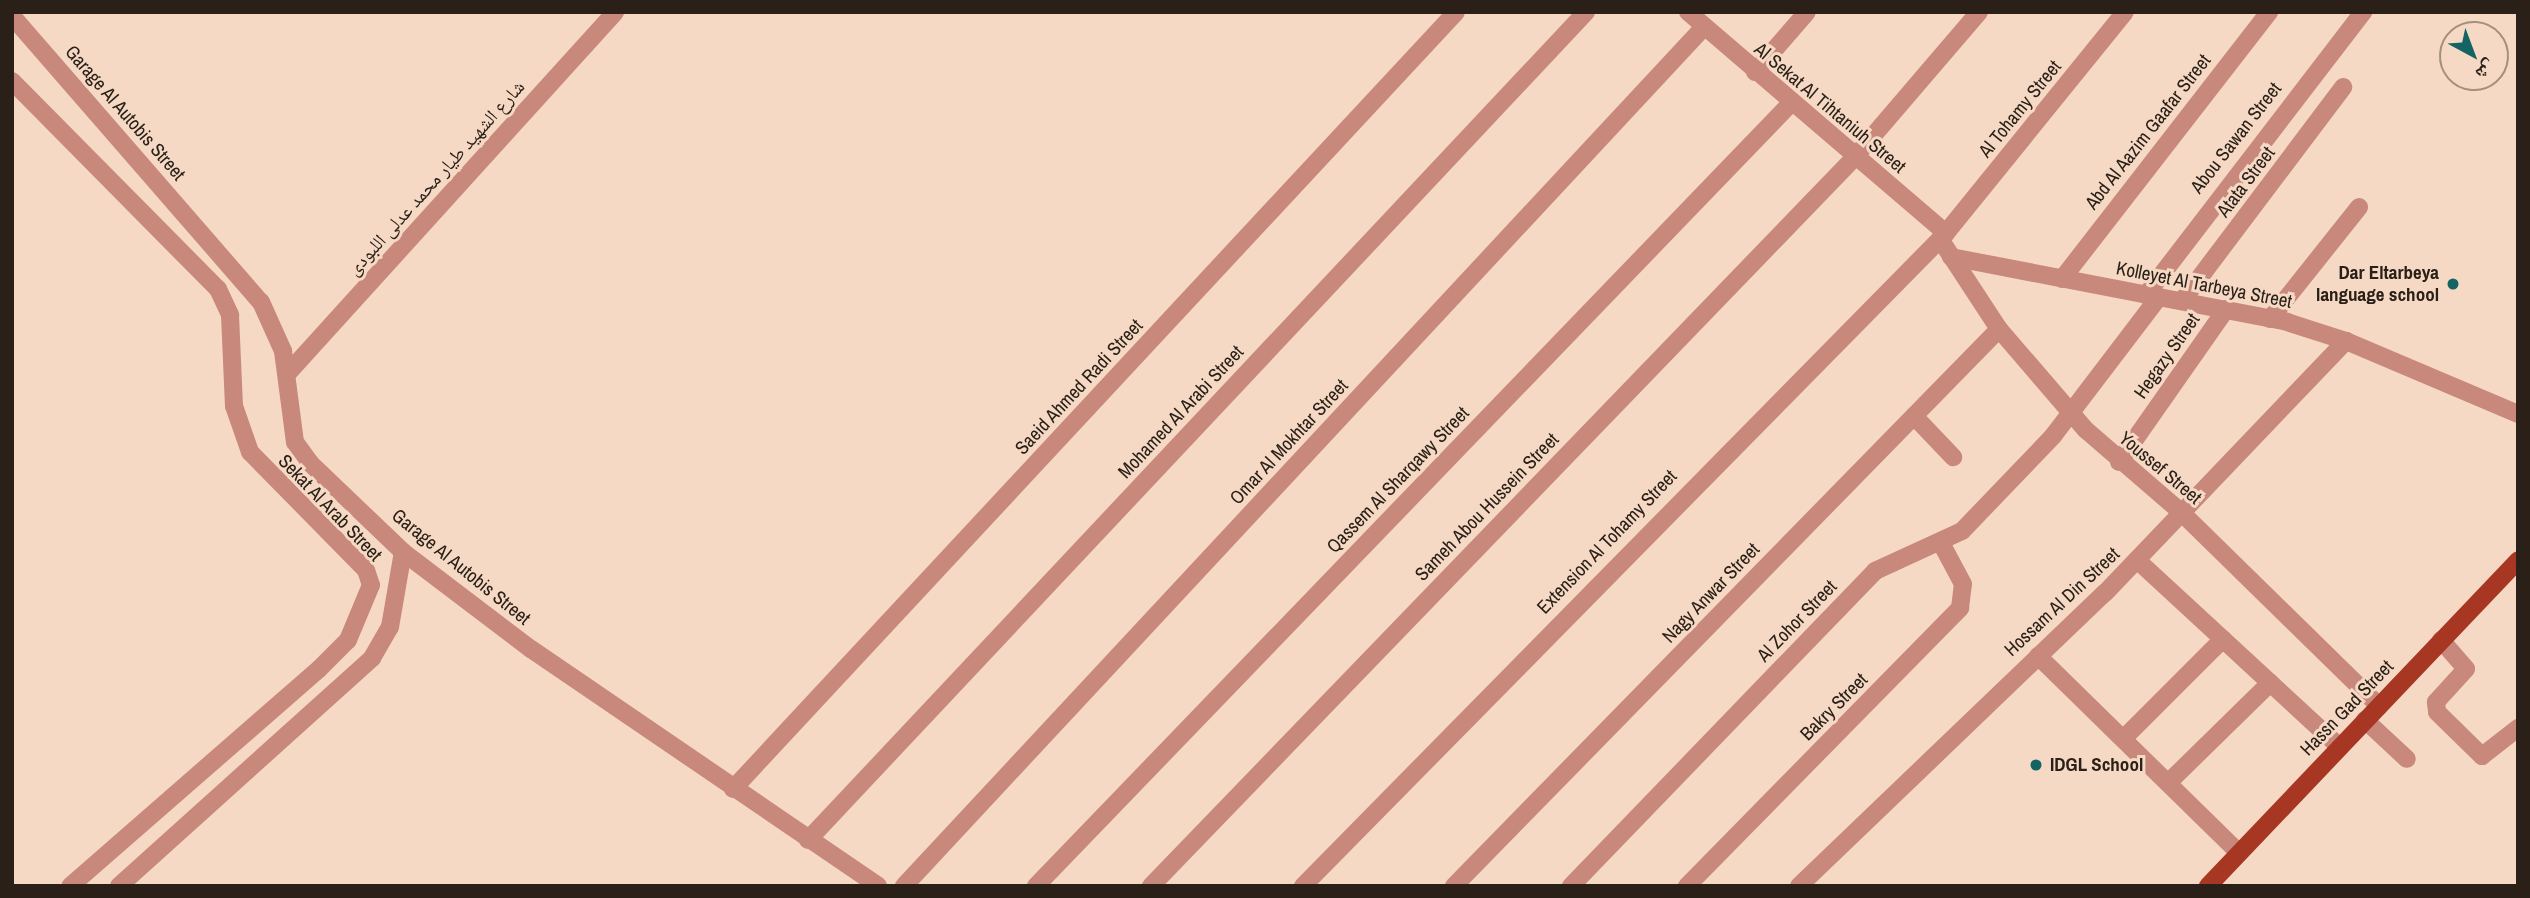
<!DOCTYPE html>
<meta charset="utf-8">
<style>
body{margin:0}
#map{position:relative;width:2530px;height:898px;overflow:hidden;background:#f5d9c4;font-family:"Archivo Narrow","Noto Naskh Arabic",sans-serif}
div>[style]{position:absolute}
[style*='--x']{left:calc(var(--x)*1px);top:calc(var(--y)*1px);width:calc(var(--w)*1px);rotate:calc(var(--a)*1deg)}
.minor>*{height:18px;margin:-9px;padding:0 9px;transform-origin:9px;border-radius:9px;background:#c8887b}
.major>*{height:18px;margin:-9px;padding:0 9px;transform-origin:9px;border-radius:9px;background:#a73623}
.dots>*{width:19px;height:19px;translate:-50% -50%;box-sizing:border-box;border:4px solid #f5d9c4;border-radius:50%}
span{translate:-50% -50%;white-space:nowrap;text-align:center;line-height:1.15;-webkit-text-stroke:6px #f5d9c4;paint-order:stroke}
.street-label{font-size:19px;color:#2a2018}
.poi-label{font-size:19px;color:#2a2018;font-weight:700}
.right{translate:-100% -50%;text-align:right}
.left{translate:0 -50%;text-align:left}
.frame{position:absolute;inset:0;border:14px solid #2a2018;pointer-events:none}
.north{position:absolute;left:2439px;top:21px;width:70px;height:70px;box-sizing:border-box;background:#f5d9c4;border:2px solid #a48f7f;border-radius:50%;rotate:139deg;font-size:19px;font-weight:700;line-height:28px;text-align:center;color:#2a2018}
.north::after{content:'';display:block;margin:auto;width:24px;height:32px;background:#146464;clip-path:polygon(50% 0,100% 100%,50% 72%,0 100%)}
</style>
<div id="map">
<div class="minor">
<i style="--x:1688;--y:12;--w:340;--a:40.6"></i>
<i style="--x:12;--y:16;--w:379;--a:49"></i>
<i style="--x:261;--y:302;--w:54;--a:65.8"></i>
<i style="--x:283;--y:351;--w:92;--a:82.5"></i>
<i style="--x:295;--y:442;--w:26;--a:54"></i>
<i style="--x:310;--y:463;--w:129;--a:43.7"></i>
<i style="--x:403;--y:552;--w:161;--a:37.2"></i>
<i style="--x:531;--y:649;--w:420;--a:34.3"></i>
<i style="--x:1755;--y:72;--w:79;--a:-49.1"></i>
<i style="--x:12;--y:81;--w:293;--a:45.3"></i>
<i style="--x:218;--y:289;--w:29;--a:65"></i>
<i style="--x:230;--y:315;--w:91;--a:87.5"></i>
<i style="--x:234;--y:406;--w:49;--a:70.8"></i>
<i style="--x:250;--y:452;--w:165;--a:45.5"></i>
<i style="--x:366;--y:570;--w:16;--a:72"></i>
<i style="--x:371;--y:585;--w:60;--a:112.7"></i>
<i style="--x:348;--y:640;--w:41;--a:135"></i>
<i style="--x:319;--y:669;--w:330;--a:138.9"></i>
<i style="--x:1940;--y:239;--w:108;--a:56.8"></i>
<i style="--x:1999;--y:329;--w:133;--a:49.3"></i>
<i style="--x:2086;--y:430;--w:127;--a:40.8"></i>
<i style="--x:2182;--y:513;--w:276;--a:44.4"></i>
<i style="--x:1951;--y:257;--w:342;--a:10.9"></i>
<i style="--x:2287;--y:322;--w:62;--a:17.9"></i>
<i style="--x:2346;--y:341;--w:187;--a:23"></i>
<i style="--x:2062;--y:279;--w:338;--a:-52.2"></i>
<i style="--x:2146;--y:295;--w:357;--a:-52.5"></i>
<i style="--x:2182;--y:301;--w:268;--a:-53"></i>
<i style="--x:2270;--y:319;--w:143;--a:-51.5"></i>
<i style="--x:288;--y:373;--w:487;--a:-47.8"></i>
<i style="--x:1914;--y:416;--w:57;--a:46.4"></i>
<i style="--x:2119;--y:462;--w:187;--a:-55"></i>
<i style="--x:2137;--y:560;--w:276;--a:42.7"></i>
<i style="--x:2441;--y:640;--w:38;--a:49"></i>
<i style="--x:2466;--y:669;--w:45;--a:132.3"></i>
<i style="--x:2436;--y:702;--w:10;--a:84"></i>
<i style="--x:2437;--y:712;--w:63;--a:44.4"></i>
<i style="--x:2482;--y:756;--w:46;--a:-37.9"></i>
<i style="--x:2038;--y:656;--w:281;--a:44.4"></i>
<i style="--x:2365;--y:720;--w:57;--a:42.9"></i>
<i style="--x:2126;--y:736;--w:137;--a:-45"></i>
<i style="--x:2171;--y:780;--w:139;--a:-44.4"></i>
<i style="--x:733;--y:789;--w:1061;--a:-47.06"></i>
<i style="--x:808;--y:840;--w:1136;--a:-46.78"></i>
<i style="--x:119;--y:886;--w:341;--a:-42"></i>
<i style="--x:372;--y:658;--w:36;--a:-60"></i>
<i style="--x:390;--y:627;--w:76;--a:-80.2"></i>
<i style="--x:904;--y:886;--w:1174;--a:-47.04"></i>
<i style="--x:1036;--y:886;--w:1086;--a:-46.04"></i>
<i style="--x:1151;--y:886;--w:1012;--a:-46"></i>
<i style="--x:1854;--y:158;--w:192;--a:-49.4"></i>
<i style="--x:1303;--y:886;--w:916;--a:-45.44"></i>
<i style="--x:1946;--y:233;--w:284;--a:-51"></i>
<i style="--x:1454;--y:886;--w:779;--a:-45.62"></i>
<i style="--x:1571;--y:886;--w:438;--a:-46"></i>
<i style="--x:1875;--y:571;--w:96;--a:-24.7"></i>
<i style="--x:1962;--y:531;--w:132;--a:-46.2"></i>
<i style="--x:2053;--y:436;--w:175;--a:-52.7"></i>
<i style="--x:1687;--y:886;--w:390;--a:-45.5"></i>
<i style="--x:1960;--y:608;--w:24;--a:-83"></i>
<i style="--x:1963;--y:584;--w:47;--a:-118.2"></i>
<i style="--x:1799;--y:886;--w:424;--a:-43.8"></i>
<i style="--x:2105;--y:593;--w:349;--a:-46.3"></i>
</div>
<div class="major">
<i style="--x:2208;--y:886;--w:450;--a:-46.4"></i>
</div>
<div class="dots">
<i style="left:2453px;top:284px;background:#146464"></i>
<i style="left:2036px;top:765px;background:#146464"></i>
</div>
<div class="street-label">
<span style="left:1830px;top:108px;rotate:40deg">Al Sekat Al Tihtaniuh Street</span>
<span style="left:2020px;top:109px;rotate:-51deg">Al Tohamy Street</span>
<span style="left:125px;top:113px;rotate:49deg">Garage Al Autobis Street</span>
<span style="left:2148px;top:132px;rotate:-52deg">Abd Al Aazim Gaafar Street</span>
<span style="left:2236px;top:138px;rotate:-52deg">Abou Sawan Street</span>
<span style="left:436px;top:178px;rotate:-48deg">شارع الشهيد طيار محمد عدلى اللبودى</span>
<span style="left:2246px;top:182px;rotate:-53deg">Atata Street</span>
<span style="left:2204px;top:285px;rotate:11deg">Kolleyet Al Tarbeya Street</span>
<span style="left:2167px;top:356px;rotate:-55deg">Hegazy Street</span>
<span style="left:1079px;top:387px;rotate:-47deg">Saeid Ahmed Radi Street</span>
<span style="left:1181px;top:412px;rotate:-47deg">Mohamed Al Arabi Street</span>
<span style="left:1289px;top:442px;rotate:-47deg">Omar Al Mokhtar Street</span>
<span style="left:2160px;top:468px;rotate:40deg">Youssef Street</span>
<span style="left:1398px;top:480px;rotate:-46deg">Qassem Al Sharqawy Street</span>
<span style="left:1487px;top:507px;rotate:-46deg">Sameh Abou Hussein Street</span>
<span style="left:330px;top:508px;rotate:46deg">Sekat Al Arab Street</span>
<span style="left:1607px;top:542px;rotate:-46deg">Extension Al Tohamy Street</span>
<span style="left:461px;top:567px;rotate:39deg">Garage Al Autobis Street</span>
<span style="left:1711px;top:593px;rotate:-46deg">Nagy Anwar Street</span>
<span style="left:2062px;top:602px;rotate:-43deg">Hossam Al Din Street</span>
<span style="left:1797px;top:621px;rotate:-46deg">Al Zohor Street</span>
<span style="left:1834px;top:707px;rotate:-45deg">Bakry Street</span>
<span style="left:2347px;top:708px;rotate:-46deg">Hassn Gad Street</span>
</div>
<div class="poi-label">
<span class="right" style="left:2439px;top:284px">Dar Eltarbeya<br>language school</span>
<span class="left" style="left:2050px;top:765px">IDGL School</span>
</div>
<div class="frame"></div>
<div class="north">ش</div>
</div>
